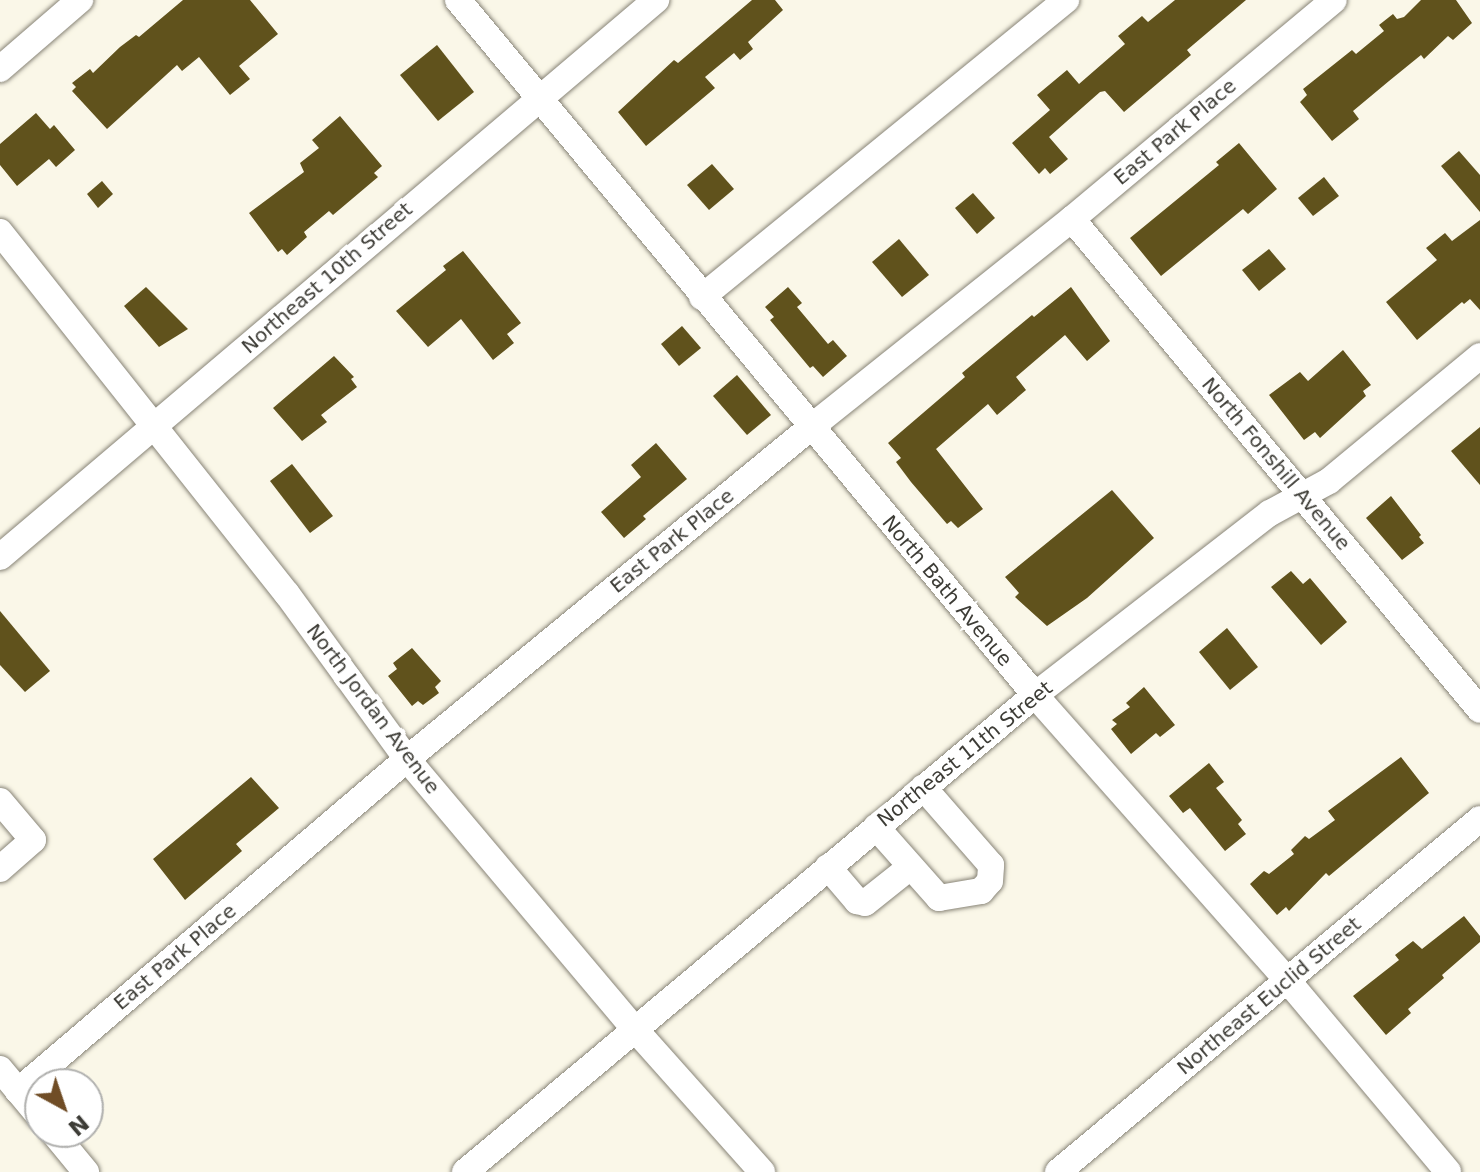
<!DOCTYPE html>
<style>
body{margin:0}
#map{position:relative;width:1480px;height:1172px;overflow:hidden;background:#faf7e8;font-family:"DejaVu Sans",sans-serif}
div>[style]{position:absolute}
[style*='--x']{left:calc(var(--x)*1px);top:calc(var(--y)*1px);width:calc(var(--w)*1px);rotate:calc(var(--a)*1deg)}
.building>*{inset:0;background:#60521c}
.roads{filter:drop-shadow(0 0 2px #888477) drop-shadow(0 0 2px #888477)}
.minor>*{height:26px;margin:-13px;padding:0 13px;transform-origin:13px;border-radius:13px;background:#fff}
span{translate:-50% -50%;white-space:nowrap;text-align:center;line-height:1.15;-webkit-text-stroke:8px #fff;paint-order:stroke}
.street-label{font-size:20px;color:#3d3c36}
.north{position:absolute;left:24px;top:1068px;width:80px;height:80px;box-sizing:border-box;background:#fff;border:2px solid #b1b1af;border-radius:50%;rotate:140deg;font-size:22px;font-weight:700;line-height:32px;text-align:center;color:#3d3c36}
.north::after{content:'';display:block;margin:auto;width:28px;height:36px;background:#704d26;clip-path:polygon(50% 0,100% 100%,50% 72%,0 100%)}
</style>
<div id="map">
<div class="building">
<i style="clip-path:polygon(183px 0,250px 0,278px 34px,239px 66px,250px 79px,230px 95px,199px 57px,182px 71px,177px 65px,107px 129px,72px 91px,76px 87px,72px 83px,90px 69px,93px 73px,120px 47px,136px 35px,139px 37px)"></i>
<i style="clip-path:polygon(752px 0,775px 0,783px 10px,748px 42px,753px 49px,740px 60px,734px 53px,705px 77px,715px 88px,646px 146px,618px 112px,674px 60px,678px 63px)"></i>
<i style="clip-path:polygon(1175px 0,1246px 0,1187px 50px,1191px 55px,1124px 112px,1105px 91px,1100px 92px,1049px 137px,1068px 159px,1050px 174px,1045px 168px,1039px 174px,1012px 143px,1050px 110px,1037px 95px,1067px 70px,1079px 84px,1125px 44px,1118px 36px,1142px 16px,1148px 22px)"></i>
<i style="clip-path:polygon(1421px 0,1456px 0,1472px 23px,1453px 40px,1448px 36px,1424px 59px,1421px 55px,1389px 81px,1353px 111px,1359px 119px,1332px 141px,1300px 102px,1307px 95px,1303px 89px,1352px 50px,1356px 54px,1384px 31px,1379px 25px,1393px 14px,1397px 19px,1404px 17px)"></i>
<i style="clip-path:polygon(437px 45px,474px 92px,438px 121px,400px 75px)"></i>
<i style="clip-path:polygon(36px 113px,50px 129px,54px 125px,75px 150px,56px 167px,49px 159px,17px 186px,0 165px,0 144px)"></i>
<i style="clip-path:polygon(340px 116px,382px 166px,374px 173px,378px 177px,333px 215px,329px 211px,304px 232px,307px 237px,287px 255px,282px 249px,278px 252px,249px 213px,304px 172px,300px 163px,319px 148px,312px 140px)"></i>
<i style="clip-path:polygon(1239px 143px,1277px 189px,1248px 214px,1243px 209px,1161px 276px,1130px 238px,1219px 165px,1216px 162px)"></i>
<i style="clip-path:polygon(1459px 151px,1480px 175px,1480px 212px,1441px 166px)"></i>
<i style="clip-path:polygon(712px 164px,734px 189px,709px 210px,687px 185px)"></i>
<i style="clip-path:polygon(1324px 177px,1339px 196px,1313px 216px,1298px 198px)"></i>
<i style="clip-path:polygon(102px 181px,113px 194px,98px 208px,87px 194px)"></i>
<i style="clip-path:polygon(973px 193px,995px 218px,977px 234px,955px 208px)"></i>
<i style="clip-path:polygon(1480px 220px,1480px 310px,1470px 299px,1464px 304px,1462px 302px,1417px 340px,1386px 302px,1437px 260px,1426px 248px,1445px 233px,1452px 241px)"></i>
<i style="clip-path:polygon(899px 239px,929px 275px,902px 297px,872px 262px)"></i>
<i style="clip-path:polygon(1269px 249px,1286px 269px,1259px 291px,1242px 270px)"></i>
<i style="clip-path:polygon(463px 251px,521px 323px,507px 334px,514px 343px,493px 360px,461px 319px,428px 347px,396px 311px,446px 270px,443px 266px)"></i>
<i style="clip-path:polygon(146px 287px,188px 329px,159px 347px,124px 306px)"></i>
<i style="clip-path:polygon(788px 287px,802px 303px,797px 307px,828px 344px,833px 340px,847px 356px,823px 377px,813px 366px,810px 368px,770px 320px,774px 317px,765px 307px)"></i>
<i style="clip-path:polygon(1071px 287px,1110px 341px,1087px 361px,1065px 335px,1016px 377px,1026px 390px,997px 415px,988px 404px,936px 449px,983px 509px,958px 528px,951px 521px,947px 524px,911px 482px,896px 462px,901px 458px,888px 443px,965px 377px,962px 373px,1032px 315px,1034px 317px)"></i>
<i style="clip-path:polygon(682px 326px,701px 348px,679px 366px,661px 344px)"></i>
<i style="clip-path:polygon(1343px 350px,1371px 385px,1363px 391px,1366px 396px,1320px 438px,1315px 432px,1304px 440px,1269px 395px,1300px 372px,1308px 381px)"></i>
<i style="clip-path:polygon(334px 356px,354px 377px,351px 379px,357px 387px,321px 415px,327px 422px,302px 441px,273px 408px)"></i>
<i style="clip-path:polygon(737px 375px,771px 415px,747px 435px,713px 396px)"></i>
<i style="clip-path:polygon(1480px 427px,1480px 485px,1451px 451px)"></i>
<i style="clip-path:polygon(656px 443px,687px 479px,643px 516px,646px 519px,624px 538px,601px 512px,641px 477px,631px 465px)"></i>
<i style="clip-path:polygon(292px 464px,333px 516px,310px 533px,270px 481px)"></i>
<i style="clip-path:polygon(1112px 490px,1154px 538px,1087px 598px,1047px 626px,1015px 597px,1019px 593px,1005px 577px)"></i>
<i style="clip-path:polygon(1391px 496px,1421px 535px,1419px 537px,1424px 543px,1402px 560px,1366px 518px)"></i>
<i style="clip-path:polygon(1291px 571px,1303px 584px,1310px 578px,1347px 622px,1321px 645px,1271px 587px)"></i>
<i style="clip-path:polygon(0 611px,50px 671px,25px 692px,0 665px)"></i>
<i style="clip-path:polygon(1227px 628px,1258px 667px,1230px 690px,1199px 652px)"></i>
<i style="clip-path:polygon(412px 648px,441px 681px,435px 687px,439px 693px,423px 705px,418px 701px,412px 706px,388px 676px,397px 669px,393px 663px)"></i>
<i style="clip-path:polygon(1144px 687px,1175px 725px,1160px 737px,1156px 733px,1131px 754px,1111px 729px,1117px 724px,1112px 720px,1130px 707px,1126px 703px)"></i>
<i style="clip-path:polygon(1401px 757px,1429px 793px,1329px 876px,1326px 873px,1289px 911px,1286px 907px,1277px 915px,1250px 884px,1264px 871px,1269px 874px,1294px 854px,1291px 850px,1305px 836px,1309px 839px,1335px 820px,1328px 811px)"></i>
<i style="clip-path:polygon(1209px 763px,1224px 782px,1216px 788px,1242px 820px,1238px 824px,1246px 834px,1225px 851px,1190px 808px,1183px 813px,1169px 796px)"></i>
<i style="clip-path:polygon(251px 777px,279px 808px,236px 844px,242px 851px,185px 900px,153px 859px)"></i>
<i style="clip-path:polygon(1464px 916px,1480px 936px,1480px 942px,1442px 975px,1444px 978px,1408px 1009px,1411px 1013px,1386px 1035px,1353px 996px,1399px 960px,1395px 955px,1413px 941px,1422px 949px)"></i>
</div>
<div class="roads">
<div class="minor">
<i style="--x:458;--y:0;--w:903;--a:50.3"></i>
<i style="--x:1035;--y:695;--w:382;--a:48.5"></i>
<i style="--x:1288;--y:981;--w:249;--a:50"></i>
<i style="--x:0;--y:69;--w:106;--a:-40.8"></i>
<i style="--x:1072;--y:219;--w:638;--a:50.27"></i>
<i style="--x:0;--y:232;--w:462;--a:51.6"></i>
<i style="--x:287;--y:594;--w:204;--a:54"></i>
<i style="--x:407;--y:759;--w:351;--a:49.9"></i>
<i style="--x:633;--y:1027;--w:194;--a:48.3"></i>
<i style="--x:702;--y:297;--w:470;--a:-39.2"></i>
<i style="--x:0;--y:557;--w:861;--a:-40.33"></i>
<i style="--x:0;--y:801;--w:51;--a:49.8"></i>
<i style="--x:33;--y:840;--w:44;--a:138.7"></i>
<i style="--x:876;--y:827;--w:95;--a:48.4"></i>
<i style="--x:939;--y:898;--w:43;--a:-9.5"></i>
<i style="--x:981;--y:891;--w:13;--a:-48"></i>
<i style="--x:990;--y:881;--w:16;--a:-86"></i>
<i style="--x:991;--y:865;--w:103;--a:-131.1"></i>
<i style="--x:828;--y:867;--w:45;--a:49.5"></i>
<i style="--x:857;--y:901;--w:8;--a:14"></i>
<i style="--x:865;--y:903;--w:56;--a:-38.5"></i>
<i style="--x:0;--y:1069;--w:62;--a:50.2"></i>
<i style="--x:18;--y:1091;--w:511;--a:-40.48"></i>
<i style="--x:407;--y:759;--w:522;--a:-39.4"></i>
<i style="--x:810;--y:428;--w:335;--a:-38.6"></i>
<i style="--x:1072;--y:219;--w:341;--a:-39.9"></i>
<i style="--x:53;--y:1132;--w:52;--a:50.5"></i>
<i style="--x:465;--y:1172;--w:743;--a:-39.92"></i>
<i style="--x:1035;--y:695;--w:297;--a:-37.8"></i>
<i style="--x:1270;--y:513;--w:67;--a:-28.5"></i>
<i style="--x:1329;--y:481;--w:196;--a:-39.6"></i>
<i style="--x:1058;--y:1172;--w:550;--a:-39.91"></i>
</div>
</div>
<div class="street-label">
<span style="left:1175px;top:132px;rotate:-40deg">East Park Place</span>
<span style="left:327px;top:278px;rotate:-41deg">Northeast 10th Street</span>
<span style="left:1276px;top:464px;rotate:50deg">North Fonshill Avenue</span>
<span style="left:672px;top:541px;rotate:-39deg">East Park Place</span>
<span style="left:947px;top:591px;rotate:50deg">North Bath Avenue</span>
<span style="left:373px;top:709px;rotate:53deg">North Jordan Avenue</span>
<span style="left:965px;top:754px;rotate:-39deg">Northeast 11th Street</span>
<span style="left:175px;top:957px;rotate:-40deg">East Park Place</span>
<span style="left:1269px;top:996px;rotate:-40deg">Northeast Euclid Street</span>
</div>
<div class="north">N</div>
</div>
